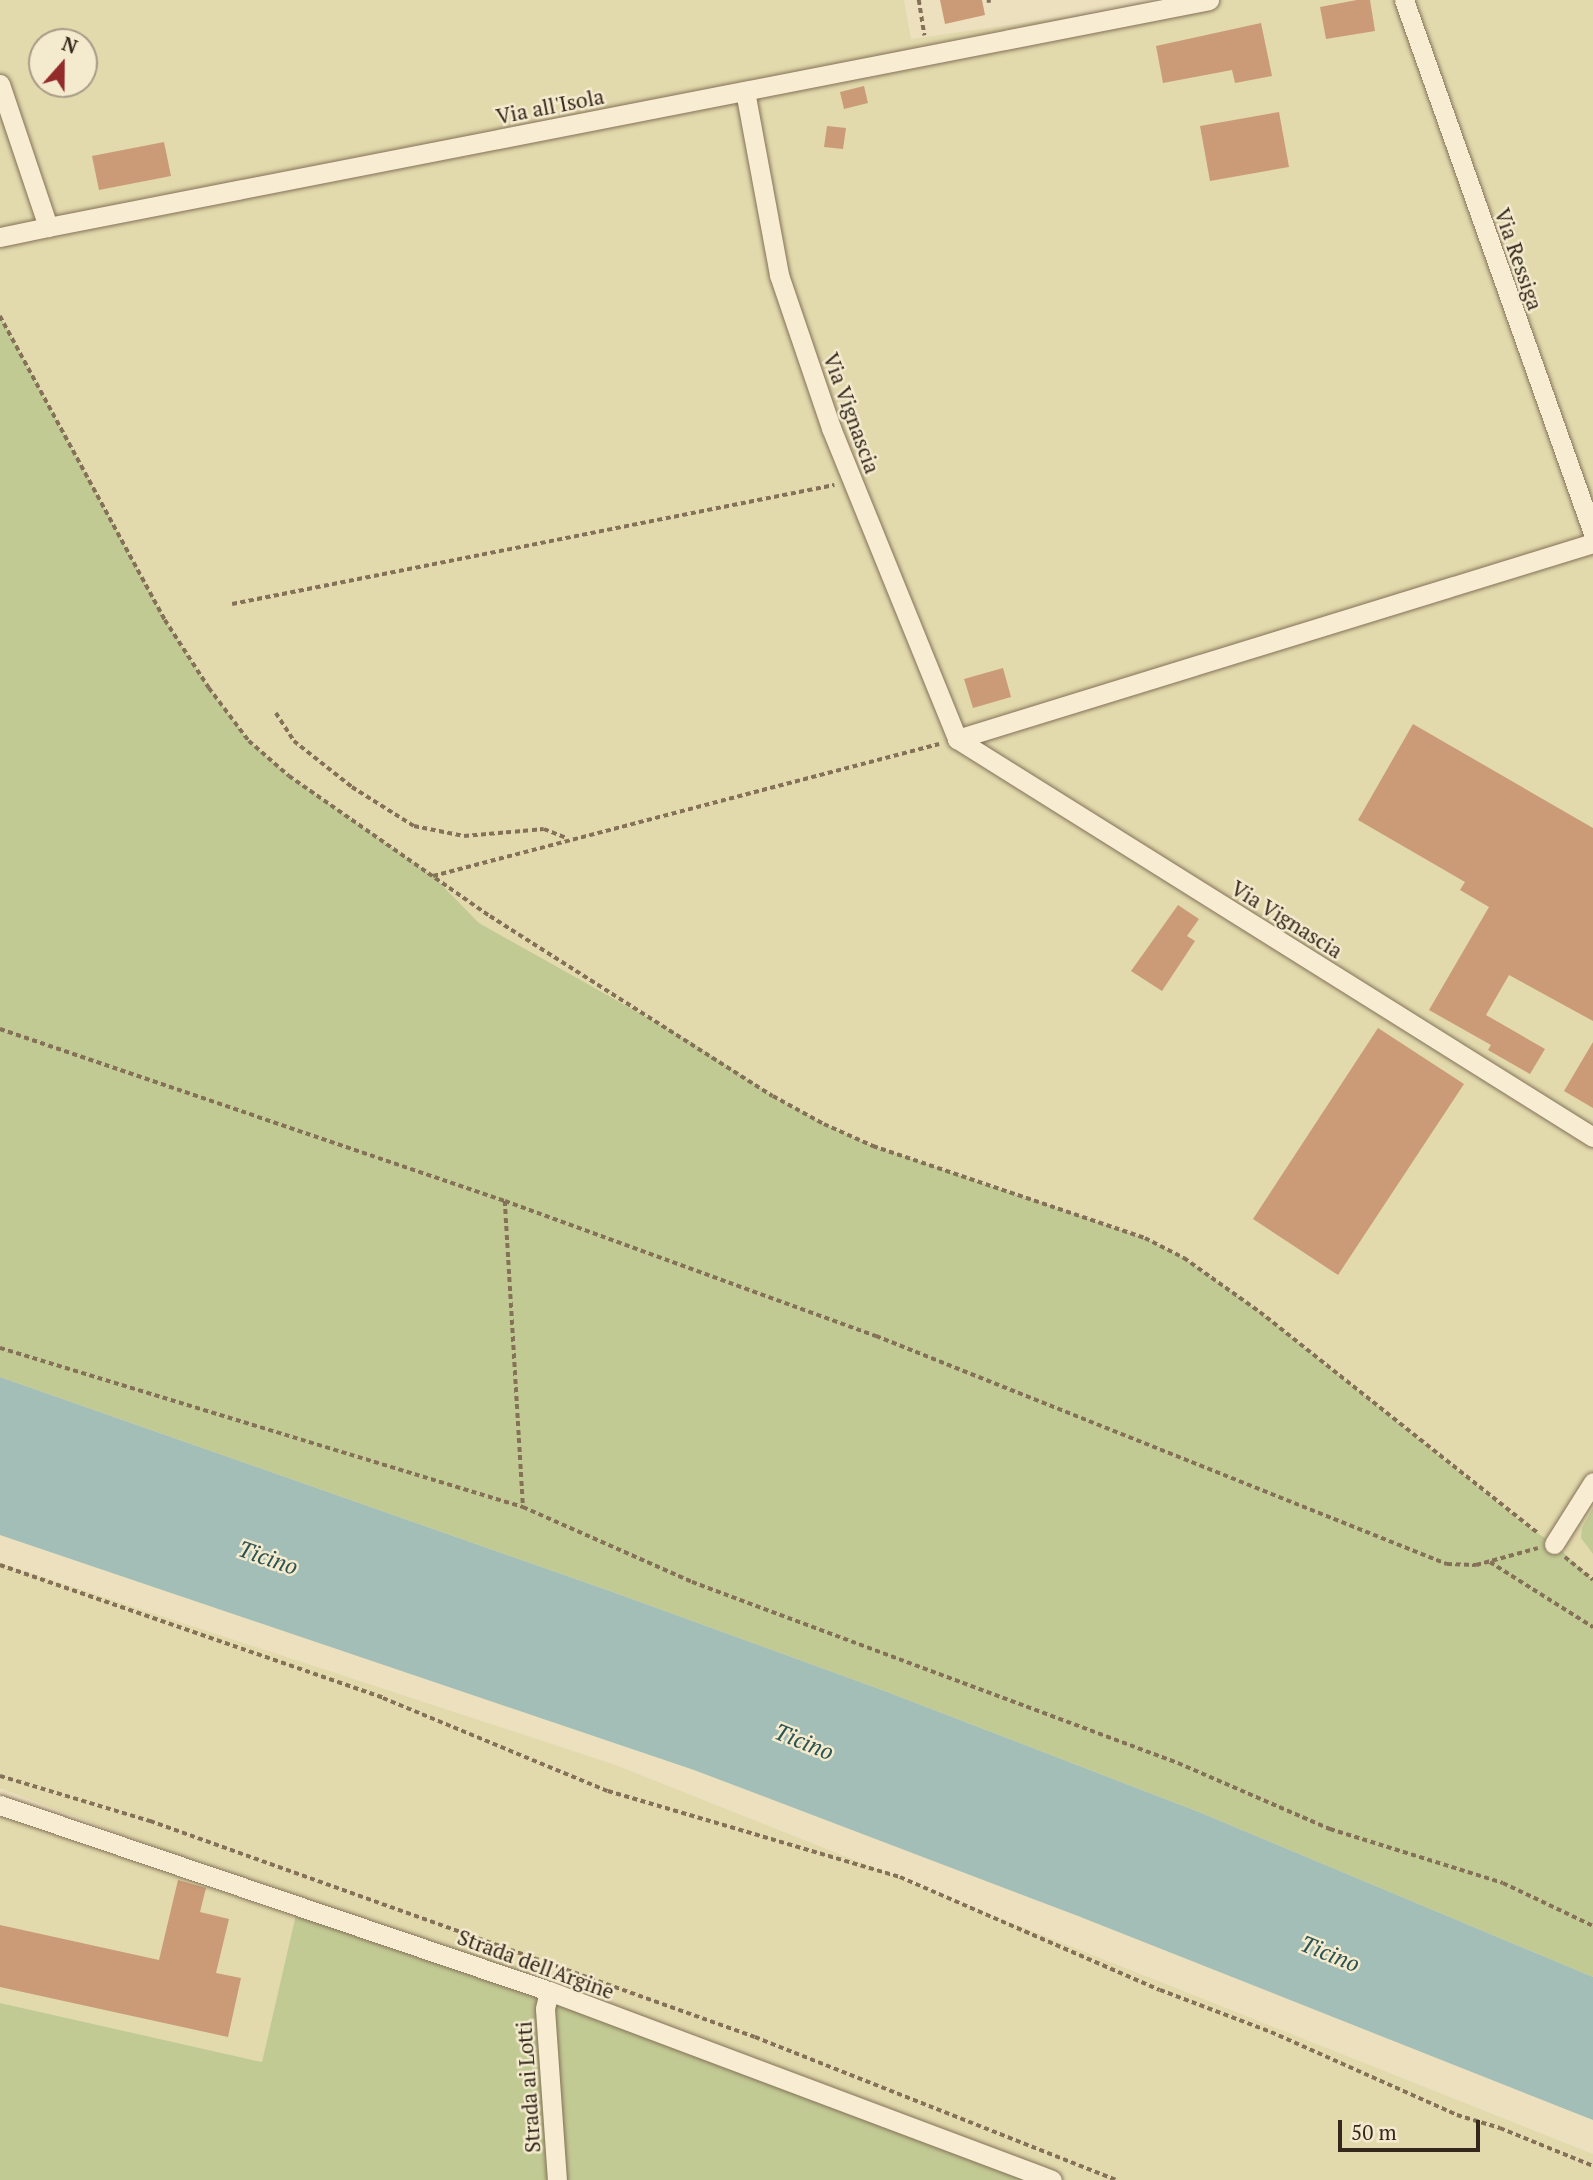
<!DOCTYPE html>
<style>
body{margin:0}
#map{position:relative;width:1593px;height:2180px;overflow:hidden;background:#ece0bf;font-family:"PT Serif",serif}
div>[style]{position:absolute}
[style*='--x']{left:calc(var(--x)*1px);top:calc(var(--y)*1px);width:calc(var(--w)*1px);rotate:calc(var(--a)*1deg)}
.farmland>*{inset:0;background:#e2daad}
.green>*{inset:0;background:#c2ca94}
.water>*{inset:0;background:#a2beb7}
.building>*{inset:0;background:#ca9b76}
.path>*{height:3.5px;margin-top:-1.75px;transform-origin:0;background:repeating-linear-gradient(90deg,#847158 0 5px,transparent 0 8.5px)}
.roads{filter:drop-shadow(0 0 2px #847158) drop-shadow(0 0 2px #847158)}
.minor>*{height:19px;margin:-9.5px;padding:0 9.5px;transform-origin:9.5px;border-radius:9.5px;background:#f8edd2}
span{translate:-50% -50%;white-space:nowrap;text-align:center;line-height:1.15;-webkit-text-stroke:5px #f4eace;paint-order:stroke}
.street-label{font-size:21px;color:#34281c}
.water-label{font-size:23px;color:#2c5452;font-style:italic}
.north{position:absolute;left:28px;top:28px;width:70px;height:70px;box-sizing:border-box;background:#f4eace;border:2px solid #a79c87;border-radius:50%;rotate:21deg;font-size:19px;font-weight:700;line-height:28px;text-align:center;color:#34281c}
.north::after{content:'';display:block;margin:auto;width:24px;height:32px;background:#922b2a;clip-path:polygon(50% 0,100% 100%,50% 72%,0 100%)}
.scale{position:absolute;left:1338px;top:2120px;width:142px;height:32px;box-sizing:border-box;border:4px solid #34281c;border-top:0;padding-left:9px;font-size:21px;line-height:24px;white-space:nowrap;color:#34281c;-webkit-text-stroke:5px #f4eace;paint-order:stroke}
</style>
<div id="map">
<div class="farmland">
<i style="clip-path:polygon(evenodd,0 0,904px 0,911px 39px,1184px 0,1593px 0,1593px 1580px,1554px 1544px,1527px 1526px,1260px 1312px,1184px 1258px,1145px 1238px,873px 1146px,824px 1124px,773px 1096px,691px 1042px,479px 923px,433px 876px,289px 776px,249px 741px,209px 688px,165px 620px,0 316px,0 0,42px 42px,84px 42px,84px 84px,42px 84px,42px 42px)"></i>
<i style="clip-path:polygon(0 1563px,613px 1764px,1593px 2154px,1593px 2180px,1032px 2180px,0 1788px)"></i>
<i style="clip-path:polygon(0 1811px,297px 1910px,262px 2062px,0 2003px)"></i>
</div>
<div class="green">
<i style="clip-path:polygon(0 316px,165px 620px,209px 688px,249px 741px,289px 776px,433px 876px,479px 923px,691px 1042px,773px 1096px,824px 1124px,873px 1146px,1145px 1238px,1184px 1258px,1260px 1312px,1527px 1526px,1554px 1544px,1593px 1580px,1593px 1977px,1199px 1812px,882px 1690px,610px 1591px,0 1377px)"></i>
<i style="clip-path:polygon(1593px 1508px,1593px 1554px,1581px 1538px,1582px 1528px)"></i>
<i style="clip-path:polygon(297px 1910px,538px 1998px,550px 2180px,0 2180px,0 2003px,262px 2062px)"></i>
<i style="clip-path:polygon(568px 2003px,1035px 2180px,566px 2180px,553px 2005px)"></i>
</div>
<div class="water">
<i style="clip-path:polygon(0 1377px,610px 1591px,882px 1690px,1199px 1812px,1593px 1977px,1593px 2120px,1078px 1916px,694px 1770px,0 1535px)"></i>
</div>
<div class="building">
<i style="clip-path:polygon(940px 0,982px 0,985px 15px,945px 24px)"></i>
<i style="clip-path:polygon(1357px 0,1370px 0,1375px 31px,1326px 39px,1320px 7px)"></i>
<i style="clip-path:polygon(1261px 23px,1272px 76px,1235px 83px,1232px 70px,1163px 83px,1156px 46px)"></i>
<i style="clip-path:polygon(864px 86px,868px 103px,844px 109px,840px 92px)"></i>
<i style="clip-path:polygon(1279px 112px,1289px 167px,1210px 181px,1200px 126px)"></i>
<i style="clip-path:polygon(827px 126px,846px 128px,843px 149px,824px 147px)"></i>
<i style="clip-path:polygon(164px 142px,171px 176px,99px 190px,92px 156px)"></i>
<i style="clip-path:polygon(1003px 668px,1011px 697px,973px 708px,964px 679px)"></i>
<i style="clip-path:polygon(1413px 724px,1593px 828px,1593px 1021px,1509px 975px,1486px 1015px,1545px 1049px,1530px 1074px,1488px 1050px,1491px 1045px,1429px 1010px,1489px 907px,1460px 890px,1465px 882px,1358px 820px)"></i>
<i style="clip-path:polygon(1178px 905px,1199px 919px,1187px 936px,1195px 941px,1162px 991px,1131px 971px)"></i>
<i style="clip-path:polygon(1378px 1028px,1464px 1084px,1338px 1275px,1253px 1219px)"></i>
<i style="clip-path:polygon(1593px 1042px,1593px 1108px,1564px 1091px)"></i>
<i style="clip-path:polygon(178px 1880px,206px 1888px,200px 1912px,229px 1919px,216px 1973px,241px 1978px,228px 2037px,0 1987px,0 1925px,159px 1960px)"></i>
</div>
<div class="path">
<i style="--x:919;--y:0;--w:36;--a:81"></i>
<i style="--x:989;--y:0;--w:3;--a:90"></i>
<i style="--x:0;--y:316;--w:346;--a:61.5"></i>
<i style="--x:165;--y:620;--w:81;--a:57.1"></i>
<i style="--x:209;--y:688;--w:66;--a:53"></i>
<i style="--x:249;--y:741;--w:53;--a:41.2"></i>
<i style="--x:289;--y:776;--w:245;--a:34.9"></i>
<i style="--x:490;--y:916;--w:335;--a:32.5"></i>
<i style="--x:773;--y:1096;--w:58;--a:28.8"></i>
<i style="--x:824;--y:1124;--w:54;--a:24.2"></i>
<i style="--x:873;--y:1146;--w:287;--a:18.7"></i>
<i style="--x:1145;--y:1238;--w:44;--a:27.1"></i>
<i style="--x:1184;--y:1258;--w:93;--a:35.4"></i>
<i style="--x:1260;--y:1312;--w:355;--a:38.5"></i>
<i style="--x:232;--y:604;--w:614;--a:-11.18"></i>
<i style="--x:276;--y:713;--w:33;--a:57"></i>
<i style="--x:294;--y:741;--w:74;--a:38.4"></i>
<i style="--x:352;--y:787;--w:73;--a:32.2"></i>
<i style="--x:414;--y:826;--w:51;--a:11.3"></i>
<i style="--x:464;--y:836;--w:80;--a:-5"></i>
<i style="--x:544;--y:829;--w:24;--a:22"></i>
<i style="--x:433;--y:876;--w:523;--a:-14.62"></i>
<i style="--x:0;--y:1029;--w:533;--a:18.81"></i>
<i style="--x:505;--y:1201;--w:395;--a:20"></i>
<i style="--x:876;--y:1336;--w:615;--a:21.77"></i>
<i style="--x:1447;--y:1564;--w:29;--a:2"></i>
<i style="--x:1476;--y:1565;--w:64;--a:-15.3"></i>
<i style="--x:505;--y:1201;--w:306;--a:86.6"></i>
<i style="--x:0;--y:1348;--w:547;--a:16.91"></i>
<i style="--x:523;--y:1507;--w:185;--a:23.9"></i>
<i style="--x:692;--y:1582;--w:519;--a:20.43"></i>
<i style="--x:1178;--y:1763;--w:166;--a:23.5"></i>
<i style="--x:1330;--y:1829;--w:181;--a:17.3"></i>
<i style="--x:1503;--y:1883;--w:100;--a:25.5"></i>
<i style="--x:1565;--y:1557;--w:36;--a:39"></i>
<i style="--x:1490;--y:1562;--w:122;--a:32.3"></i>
<i style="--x:0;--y:1565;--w:405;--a:19.1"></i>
<i style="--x:383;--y:1698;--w:243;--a:22.5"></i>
<i style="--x:608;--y:1791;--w:304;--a:16.4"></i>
<i style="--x:900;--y:1877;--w:283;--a:23.5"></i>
<i style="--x:1160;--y:1990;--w:119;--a:20.7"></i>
<i style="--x:1271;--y:2032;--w:204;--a:24"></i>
<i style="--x:1457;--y:2115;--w:45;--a:16.8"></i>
<i style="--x:1500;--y:2128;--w:100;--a:22.2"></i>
<i style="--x:0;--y:1776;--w:157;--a:16.7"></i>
<i style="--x:150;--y:1821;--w:642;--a:19.65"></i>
<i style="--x:755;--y:2037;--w:389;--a:21.6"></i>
</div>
<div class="roads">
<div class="minor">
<i style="--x:1404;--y:0;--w:566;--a:70.48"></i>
<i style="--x:0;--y:84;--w:151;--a:71.4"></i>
<i style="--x:48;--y:227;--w:1183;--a:-11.06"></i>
<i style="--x:745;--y:91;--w:187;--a:79.5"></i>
<i style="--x:779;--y:275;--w:162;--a:71.2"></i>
<i style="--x:831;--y:428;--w:336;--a:67.9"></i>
<i style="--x:957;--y:739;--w:666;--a:-17.13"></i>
<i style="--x:0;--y:237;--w:49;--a:-11.8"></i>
<i style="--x:957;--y:739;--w:750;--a:32.04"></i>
<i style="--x:1554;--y:1544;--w:73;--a:-57.8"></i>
<i style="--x:0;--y:1805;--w:580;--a:18.72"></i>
<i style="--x:549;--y:1991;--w:537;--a:20.59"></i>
<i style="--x:549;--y:1991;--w:18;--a:103"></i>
<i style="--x:545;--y:2009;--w:171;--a:86"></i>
</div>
</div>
<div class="street-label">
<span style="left:550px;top:106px;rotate:-11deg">Via all'Isola</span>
<span style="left:1519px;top:259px;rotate:71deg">Via Ressiga</span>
<span style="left:852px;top:413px;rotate:70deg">Via Vignascia</span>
<span style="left:1287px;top:919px;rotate:32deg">Via Vignascia</span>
<span style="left:536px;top:1964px;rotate:20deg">Strada dell'Argine</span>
<span style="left:528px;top:2087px;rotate:-94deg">Strada ai Lotti</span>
</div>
<div class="water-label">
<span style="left:268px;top:1558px;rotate:19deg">Ticino</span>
<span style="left:804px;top:1742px;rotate:22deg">Ticino</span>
<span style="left:1330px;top:1954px;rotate:22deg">Ticino</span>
</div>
<div class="north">N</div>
<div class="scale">50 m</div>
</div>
